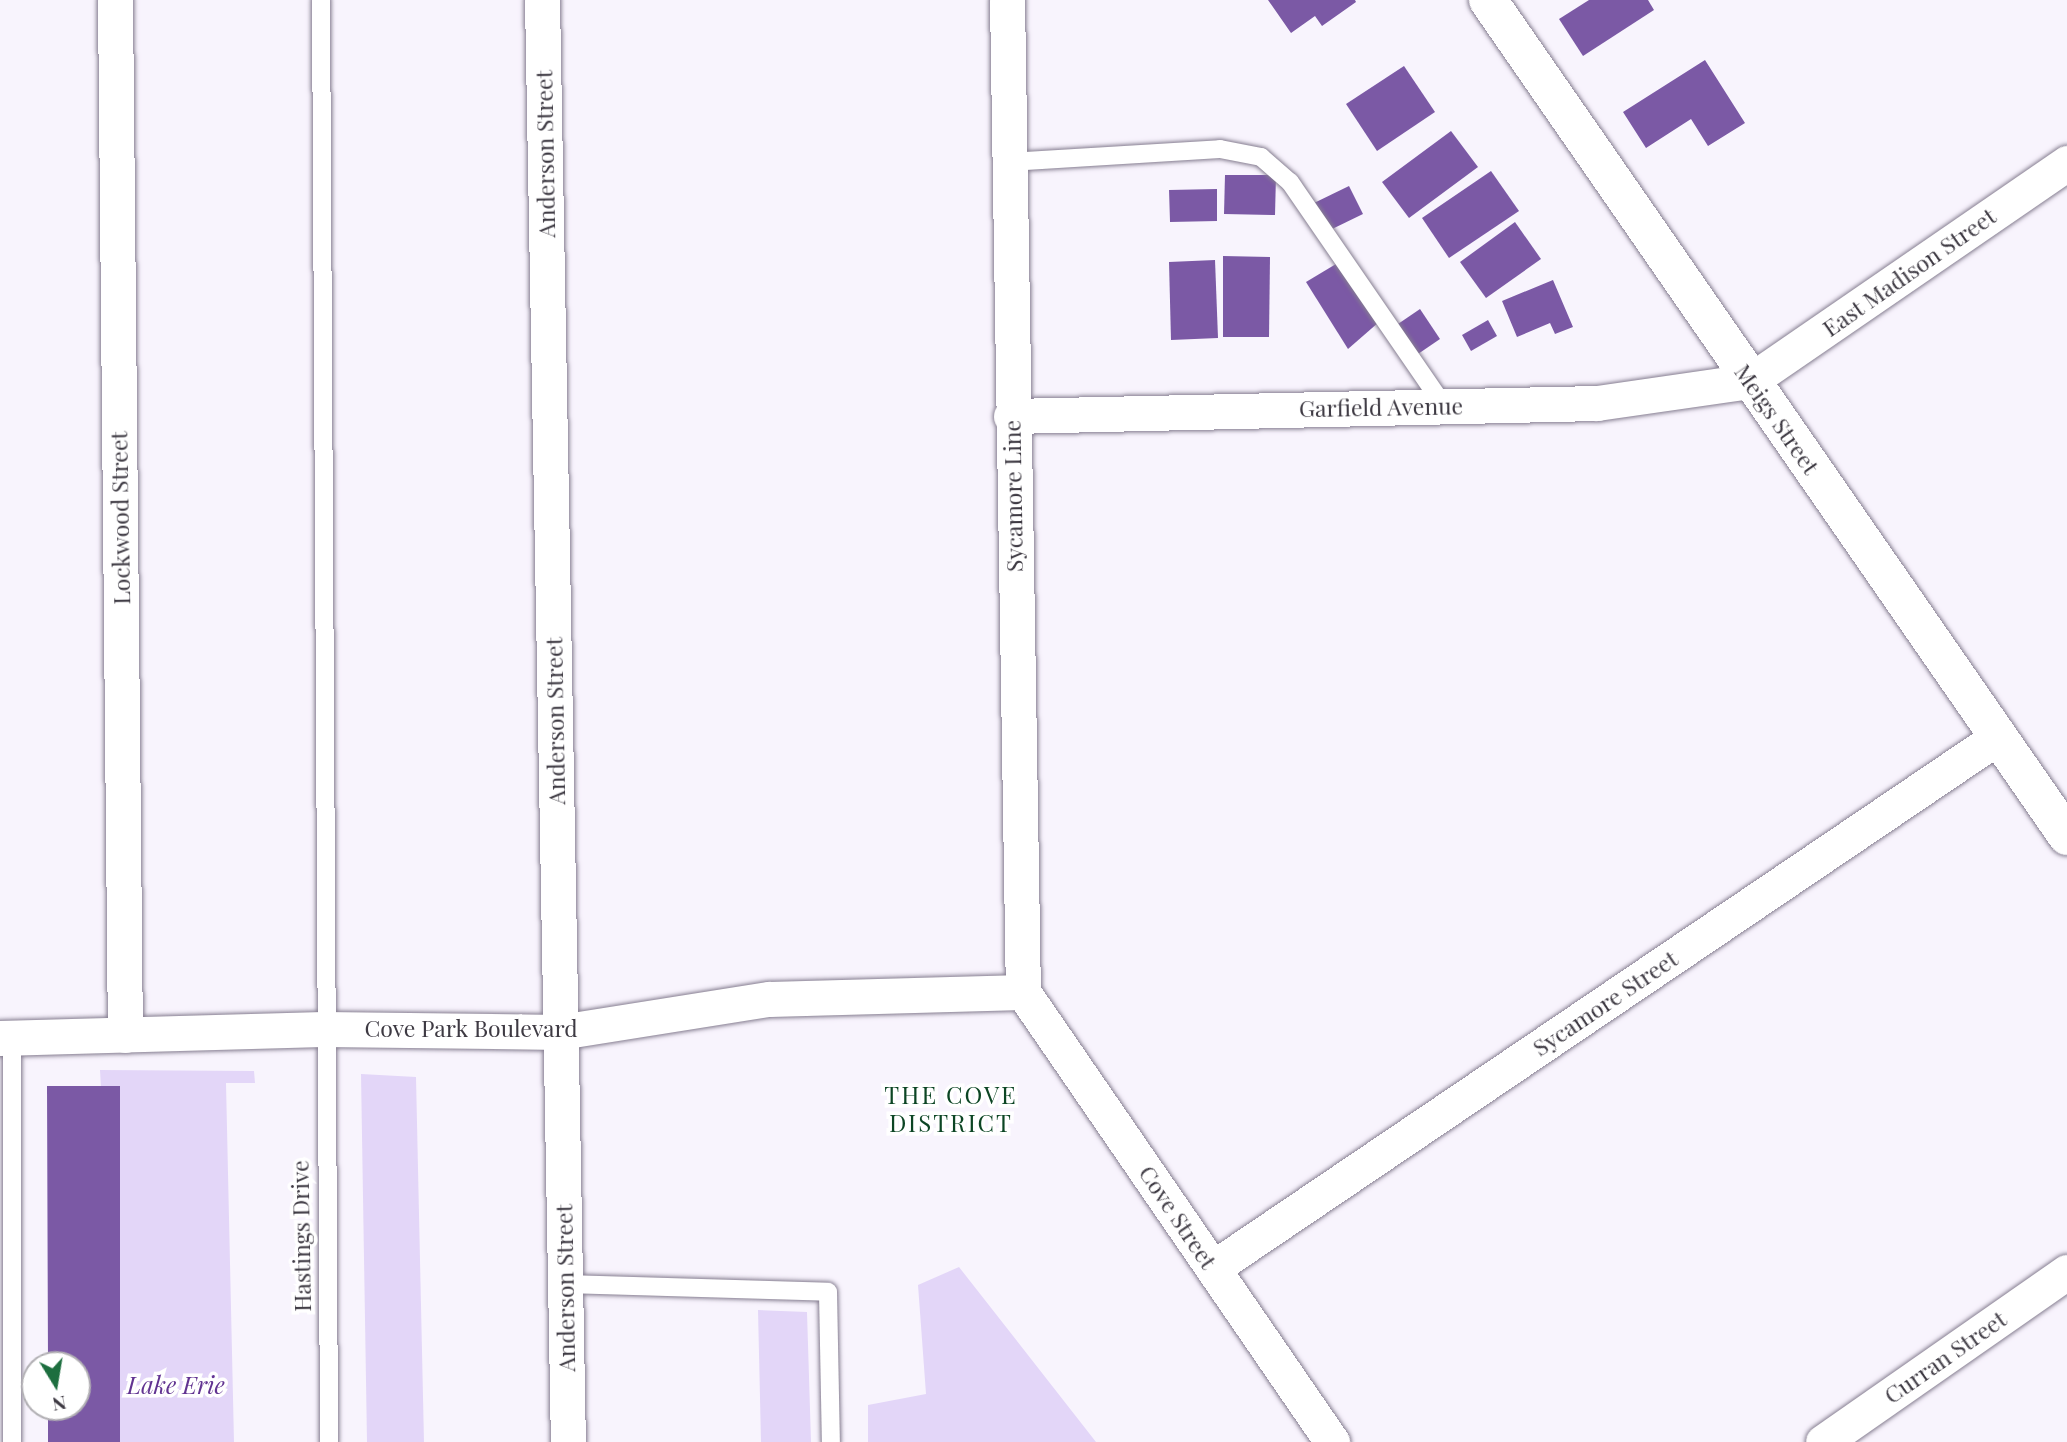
<!DOCTYPE html>
<style>
body{margin:0}
#map{position:relative;width:2067px;height:1442px;overflow:hidden;background:#f8f4fd;font-family:"Playfair Display",serif}
div>[style]{position:absolute}
[style*='--x']{left:calc(var(--x)*1px);top:calc(var(--y)*1px);width:calc(var(--w)*1px);rotate:calc(var(--a)*1deg)}
.water>*{inset:0;background:#e3d6f8}
.building>*{inset:0;background:#7b59a5}
.roads{filter:drop-shadow(0 0 2px #867e91) drop-shadow(0 0 2px #867e91)}
.lane>*{height:18px;margin:-9px;padding:0 9px;transform-origin:9px;border-radius:9px;background:#fff}
.street>*{height:35px;margin:-17.5px;padding:0 17.5px;transform-origin:17.5px;border-radius:17.5px;background:#fff}
.secondary>*{height:38px;margin:-19px;padding:0 19px;transform-origin:19px;border-radius:19px;background:#fff}
span{translate:-50% -50%;white-space:nowrap;text-align:center;line-height:1.15;-webkit-text-stroke:7px #fff;paint-order:stroke}
.street-label{font-size:23px;color:#3e3a43}
.neighbourhood-label{font-size:24px;color:#0c4524;letter-spacing:2px}
.water-label{font-size:24px;color:#613391;font-style:italic}
.north{position:absolute;left:21px;top:1351px;width:70px;height:70px;box-sizing:border-box;background:#fff;border:2px solid #b2b0b4;border-radius:50%;rotate:169deg;font-size:19px;font-weight:700;line-height:28px;text-align:center;color:#3e3a43}
.north::after{content:'';display:block;margin:auto;width:24px;height:32px;background:#1d6e3f;clip-path:polygon(50% 0,100% 100%,50% 72%,0 100%)}
</style>
<div id="map">
<div class="water">
<i style="clip-path:polygon(100px 1070px,254px 1071px,255px 1083px,226px 1083px,234px 1442px,120px 1442px)"></i>
<i style="clip-path:polygon(361px 1074px,416px 1077px,424px 1442px,367px 1442px)"></i>
<i style="clip-path:polygon(959px 1267px,1096px 1442px,868px 1442px,868px 1405px,926px 1394px,918px 1285px)"></i>
<i style="clip-path:polygon(758px 1310px,807px 1312px,811px 1442px,761px 1442px)"></i>
</div>
<div class="building">
<i style="clip-path:polygon(1268px 0,1355px 0,1356px 2px,1322px 26px,1315px 16px,1291px 33px)"></i>
<i style="clip-path:polygon(1589px 0,1648px 0,1654px 10px,1583px 56px,1559px 19px)"></i>
<i style="clip-path:polygon(1705px 60px,1745px 123px,1708px 146px,1691px 119px,1646px 148px,1623px 112px)"></i>
<i style="clip-path:polygon(1404px 66px,1435px 112px,1377px 151px,1346px 104px)"></i>
<i style="clip-path:polygon(1451px 131px,1478px 167px,1409px 218px,1382px 182px)"></i>
<i style="clip-path:polygon(1491px 171px,1519px 211px,1449px 258px,1422px 218px)"></i>
<i style="clip-path:polygon(1225px 175px,1276px 175px,1275px 215px,1224px 214px)"></i>
<i style="clip-path:polygon(1349px 186px,1363px 214px,1328px 231px,1314px 203px)"></i>
<i style="clip-path:polygon(1217px 189px,1217px 221px,1170px 222px,1169px 190px)"></i>
<i style="clip-path:polygon(1515px 222px,1541px 259px,1486px 298px,1460px 262px)"></i>
<i style="clip-path:polygon(1223px 256px,1270px 257px,1269px 337px,1223px 337px)"></i>
<i style="clip-path:polygon(1215px 260px,1218px 338px,1171px 340px,1169px 262px)"></i>
<i style="clip-path:polygon(1341px 261px,1379px 322px,1348px 349px,1306px 282px)"></i>
<i style="clip-path:polygon(1553px 280px,1573px 327px,1555px 334px,1550px 323px,1517px 337px,1502px 301px)"></i>
<i style="clip-path:polygon(1420px 309px,1440px 339px,1418px 354px,1398px 324px)"></i>
<i style="clip-path:polygon(1488px 320px,1497px 336px,1471px 351px,1462px 335px)"></i>
<i style="clip-path:polygon(47px 1086px,120px 1086px,120px 1442px,48px 1442px,48px 1407px,77px 1407px,77px 1365px,48px 1365px)"></i>
</div>
<div class="roads">
<div class="lane">
<i style="--x:321;--y:0;--w:1442;--a:89.68"></i>
<i style="--x:1009;--y:162;--w:211;--a:-3.5"></i>
<i style="--x:1220;--y:149;--w:42;--a:11"></i>
<i style="--x:1261;--y:157;--w:38;--a:41"></i>
<i style="--x:1290;--y:182;--w:272;--a:55.5"></i>
<i style="--x:566;--y:1284;--w:262;--a:1.7"></i>
<i style="--x:828;--y:1292;--w:150;--a:88.9"></i>
<i style="--x:12;--y:1442;--w:404;--a:-90"></i>
</div>
<div class="street">
<i style="--x:115;--y:0;--w:1035;--a:89.45"></i>
<i style="--x:542;--y:0;--w:1442;--a:88.97"></i>
<i style="--x:1007;--y:0;--w:992;--a:89.08"></i>
<i style="--x:1011;--y:416;--w:586;--a:-1.27"></i>
<i style="--x:1597;--y:403;--w:155;--a:-8.2"></i>
<i style="--x:1750;--y:381;--w:385;--a:-34.5"></i>
<i style="--x:1023;--y:992;--w:546;--a:55.52"></i>
<i style="--x:0;--y:1038;--w:323;--a:-1.6"></i>
<i style="--x:323;--y:1029;--w:237;--a:0.7"></i>
<i style="--x:560;--y:1032;--w:212;--a:-9"></i>
<i style="--x:769;--y:999;--w:254;--a:-1.6"></i>
<i style="--x:1213;--y:1268;--w:948;--a:-34.08"></i>
<i style="--x:1823;--y:1442;--w:297;--a:-34.9"></i>
</div>
<div class="secondary">
<i style="--x:1488;--y:0;--w:1017;--a:55.29"></i>
</div>
</div>
<div class="street-label">
<span style="left:545px;top:154px;rotate:-91deg">Anderson Street</span>
<span style="left:1909px;top:272px;rotate:-35deg">East Madison Street</span>
<span style="left:1381px;top:407px;rotate:-1deg">Garfield Avenue</span>
<span style="left:1777px;top:419px;rotate:55deg">Meigs Street</span>
<span style="left:1013px;top:496px;rotate:-91deg">Sycamore Line</span>
<span style="left:120px;top:518px;rotate:-91deg">Lockwood Street</span>
<span style="left:555px;top:721px;rotate:-91deg">Anderson Street</span>
<span style="left:1605px;top:1003px;rotate:-34deg">Sycamore Street</span>
<span style="left:471px;top:1028px">Cove Park Boulevard</span>
<span style="left:1178px;top:1217px;rotate:56deg">Cove Street</span>
<span style="left:301px;top:1236px;rotate:-91deg">Hastings Drive</span>
<span style="left:565px;top:1288px;rotate:-91deg">Anderson Street</span>
<span style="left:1945px;top:1357px;rotate:-35deg">Curran Street</span>
</div>
<div class="neighbourhood-label">
<span style="left:951px;top:1109px">THE COVE<br>DISTRICT</span>
</div>
<div class="water-label">
<span style="left:176px;top:1385px">Lake Erie</span>
</div>
<div class="north">N</div>
</div>
